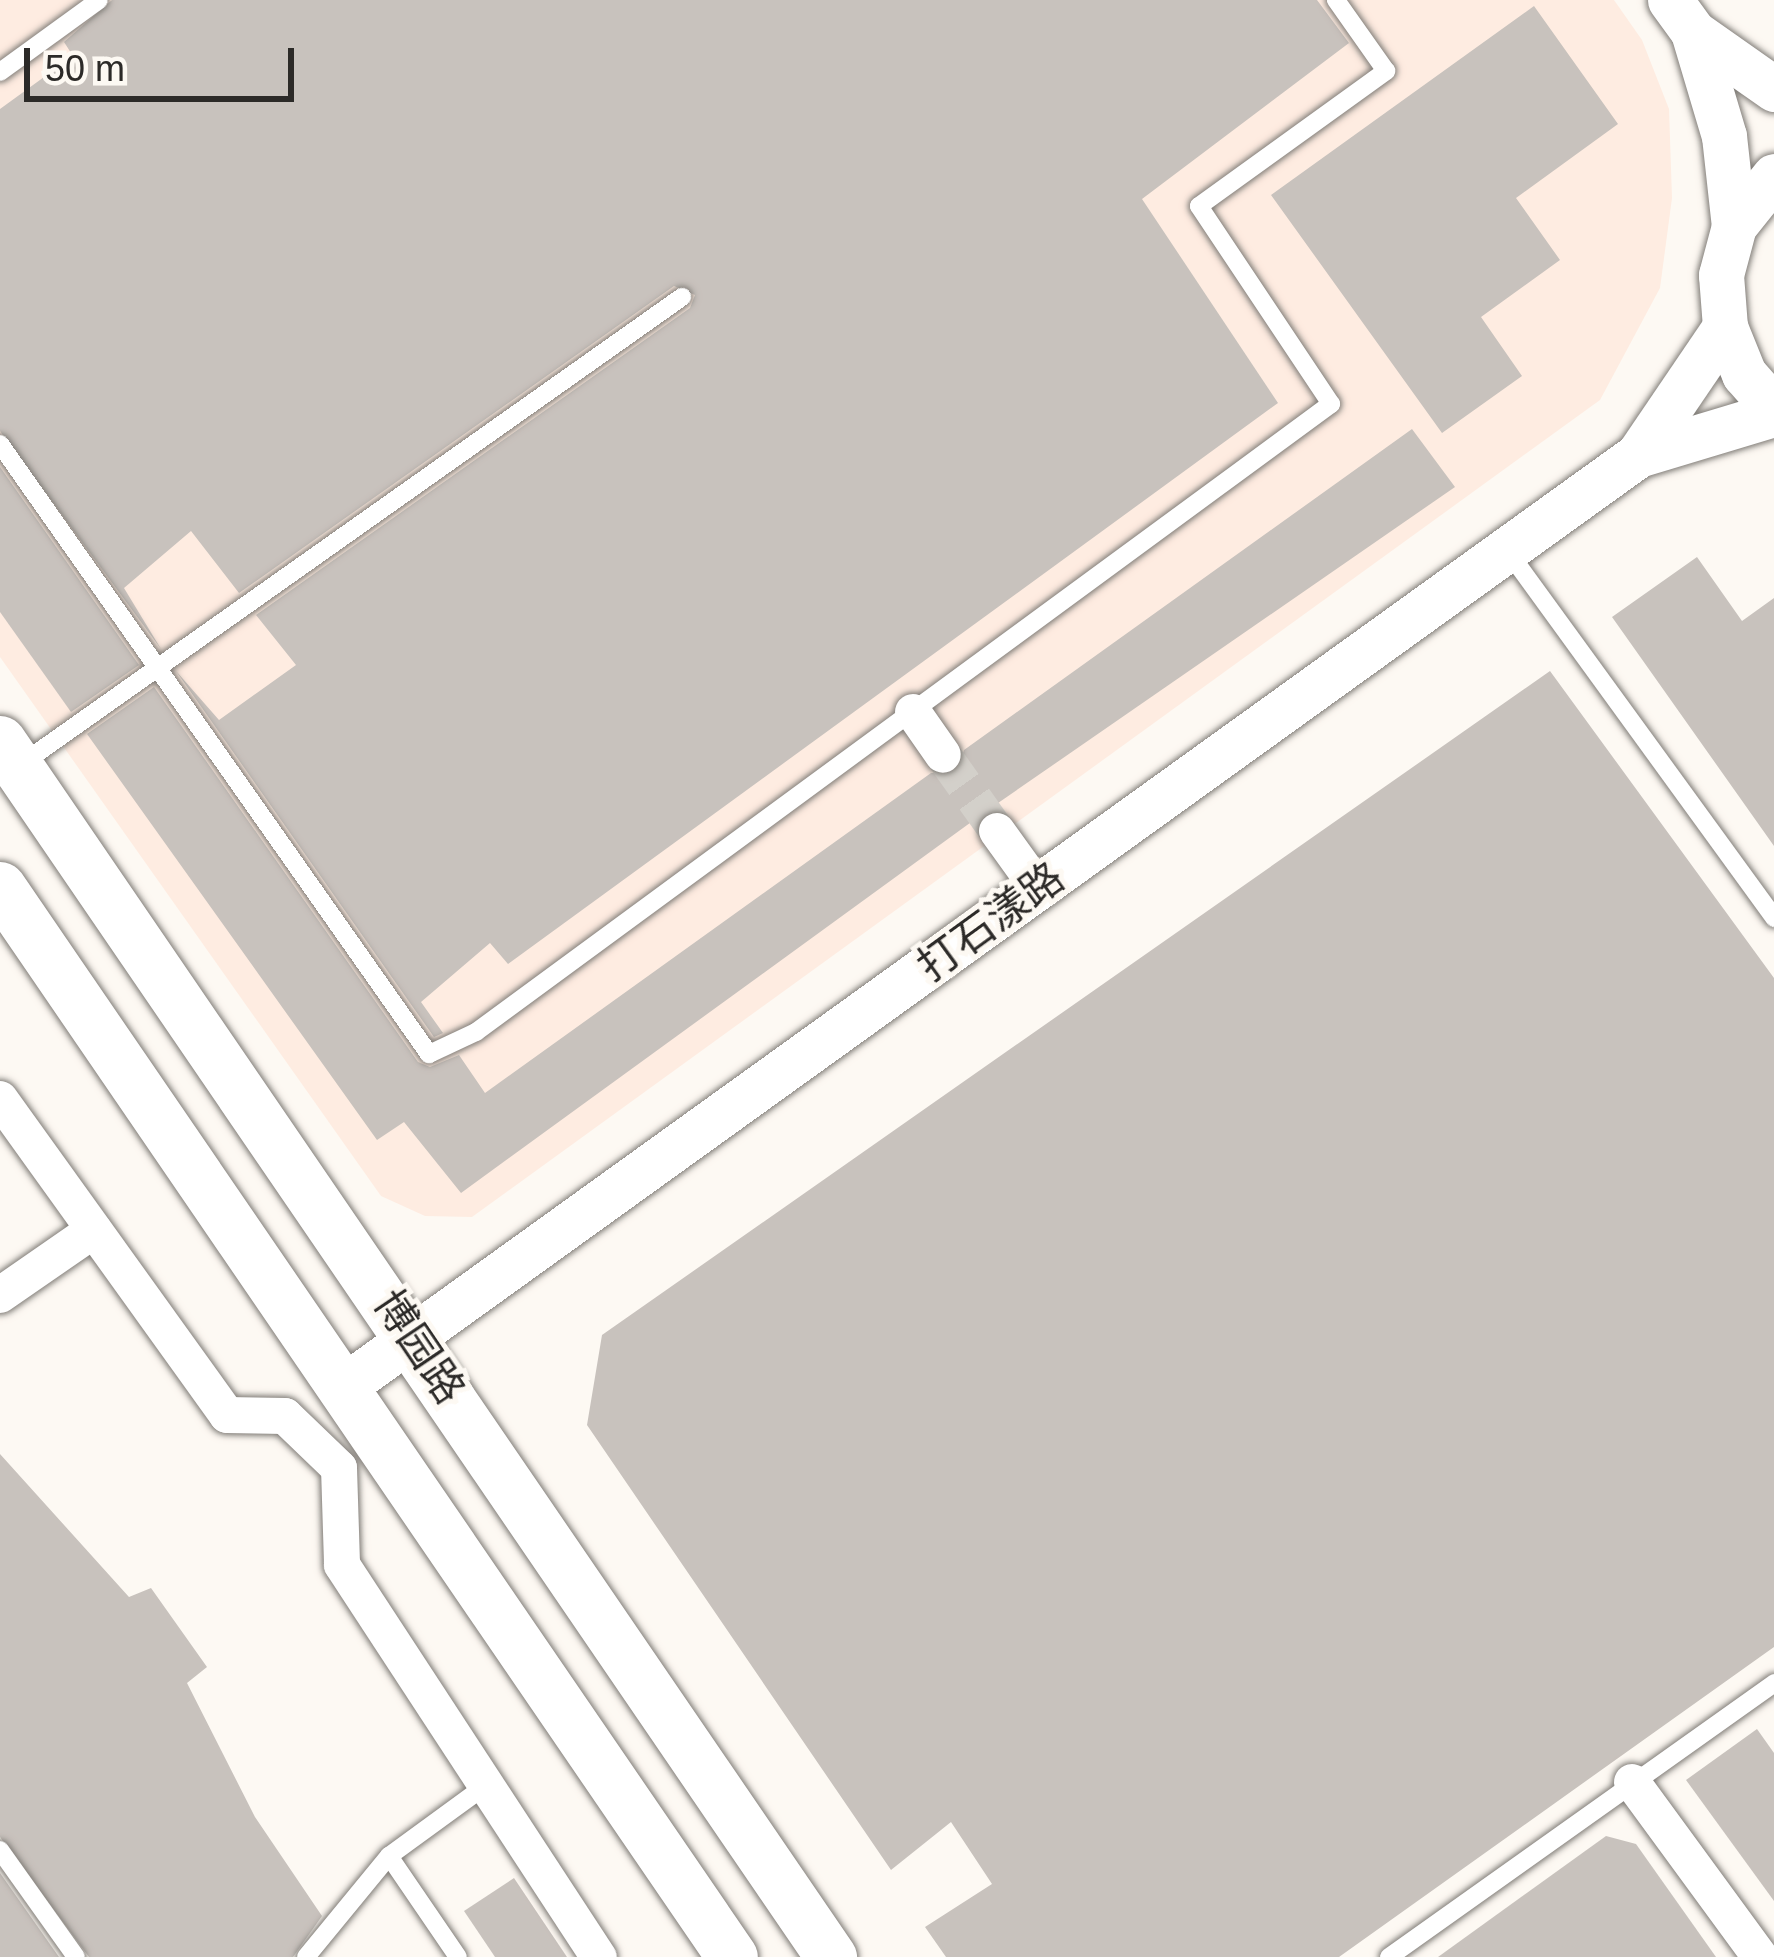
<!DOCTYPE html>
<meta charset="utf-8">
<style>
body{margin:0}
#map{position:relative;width:1774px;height:1957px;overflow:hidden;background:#fdf9f3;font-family:Helvetica,"Noto Sans SC",sans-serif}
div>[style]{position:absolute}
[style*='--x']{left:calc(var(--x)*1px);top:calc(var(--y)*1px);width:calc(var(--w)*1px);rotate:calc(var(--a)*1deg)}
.commercial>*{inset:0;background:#feece1}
.building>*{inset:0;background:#c8c2bd}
.minor-tunnel>*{height:36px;margin-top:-18px;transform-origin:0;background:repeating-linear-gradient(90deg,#d3d0ca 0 36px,transparent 0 54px)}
.roads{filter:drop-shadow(0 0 3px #817d78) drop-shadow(0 0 3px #817d78)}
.service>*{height:18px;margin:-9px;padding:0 9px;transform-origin:9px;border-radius:9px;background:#fff}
.minor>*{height:36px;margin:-18px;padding:0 18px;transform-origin:18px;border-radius:18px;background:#fff}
.tertiary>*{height:45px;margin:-22.5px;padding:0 22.5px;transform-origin:22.5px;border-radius:22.5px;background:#fff}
.secondary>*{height:51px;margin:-25.5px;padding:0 25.5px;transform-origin:25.5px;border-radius:25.5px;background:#fff}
span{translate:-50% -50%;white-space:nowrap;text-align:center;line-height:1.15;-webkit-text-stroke:10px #fdf9f3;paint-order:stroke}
.street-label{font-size:42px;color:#2c2a28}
.scale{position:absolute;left:24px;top:48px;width:270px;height:54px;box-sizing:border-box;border:6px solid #2c2a28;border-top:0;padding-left:15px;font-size:36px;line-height:42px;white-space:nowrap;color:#2c2a28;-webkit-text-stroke:9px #fdf9f3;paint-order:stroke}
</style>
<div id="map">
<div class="commercial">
<i style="clip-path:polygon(0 0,1614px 0,1642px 40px,1669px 109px,1672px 198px,1660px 288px,1600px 400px,472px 1217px,425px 1216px,381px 1196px,0 657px)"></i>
</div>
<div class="building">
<i style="clip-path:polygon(112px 0,1317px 0,1349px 43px,1142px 199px,1278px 403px,508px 964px,490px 943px,421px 1002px,443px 1033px,434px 1037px,176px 671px,219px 720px,296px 665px,256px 615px,690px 308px,695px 295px,674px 286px,239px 593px,191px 531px,124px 588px,161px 649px,0 431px,0 109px,73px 56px,64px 42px)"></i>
<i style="clip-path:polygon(1534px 6px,1618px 124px,1516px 198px,1560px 260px,1481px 317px,1522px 376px,1442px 433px,1271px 195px)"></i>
<i style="clip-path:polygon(1412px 429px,1455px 487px,985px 812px,461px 1193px,404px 1122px,377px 1140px,87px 734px,154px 687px,418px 1062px,430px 1067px,459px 1055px,485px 1093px,931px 773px,957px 773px,964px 750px)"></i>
<i style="clip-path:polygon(0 467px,139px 665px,71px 712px,0 612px)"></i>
<i style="clip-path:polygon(1697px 557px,1742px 621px,1774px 598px,1774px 846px,1612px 617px)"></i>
<i style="clip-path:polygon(1550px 671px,1774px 978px,1774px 1647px,1339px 1957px,946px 1957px,925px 1927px,992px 1884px,951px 1822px,891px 1870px,587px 1425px,602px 1335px)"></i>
<i style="clip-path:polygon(0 1454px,129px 1597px,151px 1588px,207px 1667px,187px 1683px,255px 1817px,322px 1916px,293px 1957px,89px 1957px,0 1837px)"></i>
<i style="clip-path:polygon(1757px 1729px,1774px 1753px,1774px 1901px,1686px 1780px)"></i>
<i style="clip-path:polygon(1606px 1836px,1636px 1844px,1716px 1957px,1438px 1957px)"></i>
<i style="clip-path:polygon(0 1873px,59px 1957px,0 1957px)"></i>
<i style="clip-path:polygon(514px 1878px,567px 1957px,495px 1957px,464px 1911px)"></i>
</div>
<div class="minor-tunnel">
<i style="--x:943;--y:755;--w:93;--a:54.6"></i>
</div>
<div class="roads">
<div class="service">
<i style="--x:0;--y:72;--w:122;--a:-36"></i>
<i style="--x:0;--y:444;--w:746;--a:54.88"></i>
<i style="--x:429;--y:1054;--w:52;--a:-25.1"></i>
<i style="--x:476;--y:1032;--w:1061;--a:-36.3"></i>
<i style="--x:1331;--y:404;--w:238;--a:-123.7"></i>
<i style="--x:1199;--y:206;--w:231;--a:-35.8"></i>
<i style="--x:1386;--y:71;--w:87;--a:-125.2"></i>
<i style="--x:1507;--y:550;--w:455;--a:54"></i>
<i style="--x:20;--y:765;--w:811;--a:-35.26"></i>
<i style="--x:0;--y:1850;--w:131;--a:54.6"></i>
<i style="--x:389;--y:1856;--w:122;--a:55.7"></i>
<i style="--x:306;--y:1957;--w:131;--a:-50.6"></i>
<i style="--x:389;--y:1856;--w:119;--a:-36.1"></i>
<i style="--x:1389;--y:1957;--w:473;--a:-35.4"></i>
</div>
<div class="minor">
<i style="--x:913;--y:712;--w:52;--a:55.1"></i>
<i style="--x:997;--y:831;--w:70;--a:54.3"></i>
<i style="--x:0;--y:1099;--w:389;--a:54.3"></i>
<i style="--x:227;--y:1415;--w:58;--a:1"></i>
<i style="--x:285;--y:1416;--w:75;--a:43.9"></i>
<i style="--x:339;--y:1468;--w:97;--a:88.2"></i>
<i style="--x:342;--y:1565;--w:469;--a:56.8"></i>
<i style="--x:0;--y:1295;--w:114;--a:-34.7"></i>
<i style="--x:1632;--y:1782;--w:217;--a:53.8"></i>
</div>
<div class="tertiary">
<i style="--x:1670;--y:0;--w:39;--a:54"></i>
<i style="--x:1693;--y:32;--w:109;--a:73.4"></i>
<i style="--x:1724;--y:136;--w:91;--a:83.7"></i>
<i style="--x:1693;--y:32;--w:99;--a:35.1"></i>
<i style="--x:1774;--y:176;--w:64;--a:128.7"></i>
<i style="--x:1734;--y:226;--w:51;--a:104.9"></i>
<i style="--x:1721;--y:275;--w:52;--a:85.6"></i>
<i style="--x:1725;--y:327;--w:51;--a:68"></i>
<i style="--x:1744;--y:374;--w:45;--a:48.6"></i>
<i style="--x:1638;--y:455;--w:142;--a:-16.8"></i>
<i style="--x:343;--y:1387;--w:1596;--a:-35.74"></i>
<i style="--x:1638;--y:455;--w:155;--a:-55.8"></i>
</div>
<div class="secondary">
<i style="--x:0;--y:741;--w:1473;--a:55.65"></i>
<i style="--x:0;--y:887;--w:1296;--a:55.62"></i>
</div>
</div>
<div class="street-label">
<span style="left:991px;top:922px;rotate:-36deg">打石漾路</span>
<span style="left:419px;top:1347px;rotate:56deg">博园路</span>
</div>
<div class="scale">50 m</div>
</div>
